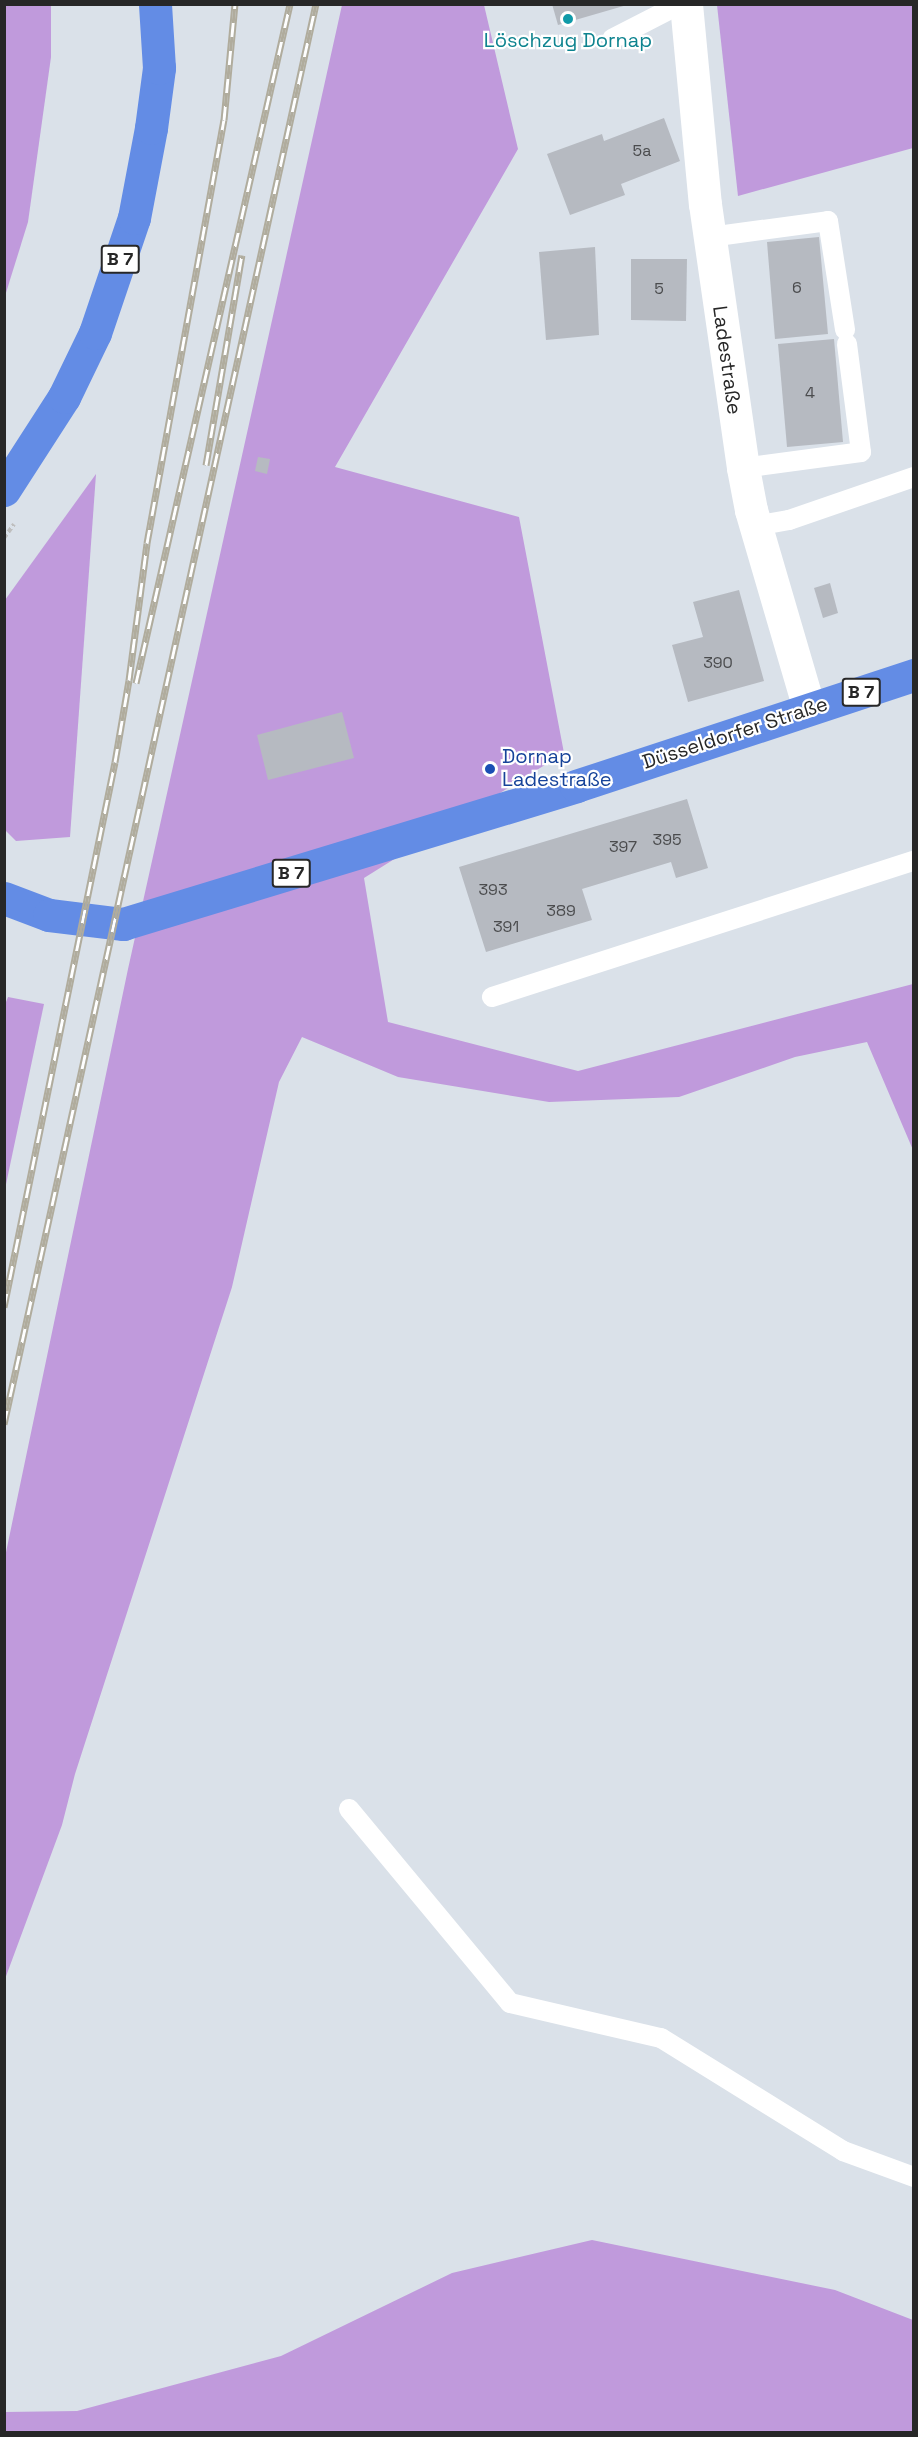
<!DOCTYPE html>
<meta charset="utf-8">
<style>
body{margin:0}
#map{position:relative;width:918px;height:2437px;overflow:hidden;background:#dae1e9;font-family:"Space Grotesk",sans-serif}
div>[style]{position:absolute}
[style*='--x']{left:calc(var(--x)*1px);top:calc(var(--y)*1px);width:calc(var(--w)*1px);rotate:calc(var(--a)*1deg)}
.green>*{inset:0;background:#c09adc}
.building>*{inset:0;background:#b6bac1}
.path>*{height:4px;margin-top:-2px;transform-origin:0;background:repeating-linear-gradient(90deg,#bebebe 0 4.5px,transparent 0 7.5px)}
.service>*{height:20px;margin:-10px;padding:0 10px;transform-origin:10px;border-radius:10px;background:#fff}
.minor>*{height:33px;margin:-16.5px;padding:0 16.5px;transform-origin:16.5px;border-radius:16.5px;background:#fff}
.primary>*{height:33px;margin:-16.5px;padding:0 16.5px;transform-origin:16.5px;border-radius:16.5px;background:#638ce5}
.rail>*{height:7px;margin-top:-3.5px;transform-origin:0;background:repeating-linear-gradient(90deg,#fff 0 14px,#b0ac9d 0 28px);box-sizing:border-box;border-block:2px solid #b0ac9d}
.dots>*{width:16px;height:16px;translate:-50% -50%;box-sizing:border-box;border:3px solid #fff;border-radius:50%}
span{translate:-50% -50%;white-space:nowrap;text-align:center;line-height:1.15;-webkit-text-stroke:4.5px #fff;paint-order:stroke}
.number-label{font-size:16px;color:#4b4c4e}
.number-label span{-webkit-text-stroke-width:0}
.shield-label span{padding:2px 4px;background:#fff;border:2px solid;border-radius:4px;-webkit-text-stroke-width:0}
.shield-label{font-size:18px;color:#272727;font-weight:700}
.culture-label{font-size:20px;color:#0d838f}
.street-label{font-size:20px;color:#272727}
.transit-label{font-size:20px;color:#164399}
.left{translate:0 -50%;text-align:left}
.frame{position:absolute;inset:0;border:6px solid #272727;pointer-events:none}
</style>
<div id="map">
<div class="green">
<i style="clip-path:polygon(5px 4px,51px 5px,51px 57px,28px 222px,5px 296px)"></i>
<i style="clip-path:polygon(342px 5px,484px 5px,518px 149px,335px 467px,519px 517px,564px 753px,364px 878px,388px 1022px,578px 1071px,913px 984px,913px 1150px,867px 1042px,795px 1057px,679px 1097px,549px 1102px,398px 1077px,302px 1037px,279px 1082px,232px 1287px,75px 1774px,62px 1825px,5px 1979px,5px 1557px,128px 969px)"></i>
<i style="clip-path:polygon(717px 5px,913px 5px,913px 148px,738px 196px)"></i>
<i style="clip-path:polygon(96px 474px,70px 837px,16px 841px,4px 829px,5px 600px)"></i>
<i style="clip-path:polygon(8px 997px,44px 1004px,5px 1189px,4px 1007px)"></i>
<i style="clip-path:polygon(592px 2240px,835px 2290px,913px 2320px,913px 2432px,5px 2432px,5px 2412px,77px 2411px,281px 2356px,452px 2273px)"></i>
</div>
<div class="building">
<i style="clip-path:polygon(552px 4px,627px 4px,627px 5px,558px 25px)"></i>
<i style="clip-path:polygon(664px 118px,680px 161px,621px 184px,625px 195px,570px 215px,547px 154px,602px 134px,604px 141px)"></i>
<i style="clip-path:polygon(819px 237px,828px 334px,775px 339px,767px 242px)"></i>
<i style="clip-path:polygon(595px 247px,599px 335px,546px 340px,539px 252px)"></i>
<i style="clip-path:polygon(631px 259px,687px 259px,686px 321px,631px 320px)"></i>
<i style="clip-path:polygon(834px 339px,843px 442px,787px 447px,778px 344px)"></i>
<i style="clip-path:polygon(258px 457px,270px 459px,267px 474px,255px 471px)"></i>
<i style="clip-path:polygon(830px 583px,838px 613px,823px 618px,814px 588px)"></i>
<i style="clip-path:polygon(739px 590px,764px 681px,688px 702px,672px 645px,703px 637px,693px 602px)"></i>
<i style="clip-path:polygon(342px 712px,354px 758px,268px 780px,257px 735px)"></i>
<i style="clip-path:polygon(687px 799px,708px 868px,676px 878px,671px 862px,582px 889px,592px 920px,486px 952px,459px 867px)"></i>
</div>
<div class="path">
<i style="--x:4;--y:538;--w:17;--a:-54"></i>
</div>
<div class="service">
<i style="--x:612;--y:39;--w:76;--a:-27.2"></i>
<i style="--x:710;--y:237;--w:119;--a:-7.7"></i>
<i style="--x:828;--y:221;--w:110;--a:81.1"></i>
<i style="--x:743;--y:468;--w:119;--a:-7.7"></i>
<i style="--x:861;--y:452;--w:109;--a:-97.4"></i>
<i style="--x:755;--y:526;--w:35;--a:-10"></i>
<i style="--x:789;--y:520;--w:132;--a:-19"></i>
<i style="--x:492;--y:997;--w:443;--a:-17.9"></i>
<i style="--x:349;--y:1809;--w:252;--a:50.3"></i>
<i style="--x:510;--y:2003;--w:155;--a:13.1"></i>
<i style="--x:661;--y:2038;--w:214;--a:31.8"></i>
<i style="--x:843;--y:2151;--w:76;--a:20.1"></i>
</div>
<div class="minor">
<i style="--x:686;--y:4;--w:201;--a:84.6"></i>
<i style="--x:705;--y:204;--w:267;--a:81.8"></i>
<i style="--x:743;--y:468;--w:43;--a:79.2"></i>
<i style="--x:751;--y:510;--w:206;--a:73.7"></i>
</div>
<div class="primary">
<i style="--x:4;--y:490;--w:111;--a:-57.2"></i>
<i style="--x:64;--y:397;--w:71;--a:-64.2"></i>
<i style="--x:95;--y:333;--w:121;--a:-71.3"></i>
<i style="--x:134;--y:218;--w:92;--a:-79.3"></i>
<i style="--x:151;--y:128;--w:61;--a:-82.4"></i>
<i style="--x:159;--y:68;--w:64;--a:-93.6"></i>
<i style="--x:4;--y:898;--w:48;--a:20.7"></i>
<i style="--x:49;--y:915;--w:75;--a:6.9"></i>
<i style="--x:123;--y:924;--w:474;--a:-16.9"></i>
<i style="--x:576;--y:786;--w:356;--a:-18.2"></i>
</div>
<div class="rail">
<i style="--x:206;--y:465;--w:213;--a:-80.3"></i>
<i style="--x:136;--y:683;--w:696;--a:-77.22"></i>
<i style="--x:4;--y:1307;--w:556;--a:-78.49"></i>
<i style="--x:115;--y:762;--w:83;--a:-80.3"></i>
<i style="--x:129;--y:680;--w:138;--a:-82.5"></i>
<i style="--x:147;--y:543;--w:430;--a:-79.7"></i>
<i style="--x:224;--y:120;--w:117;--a:-84.6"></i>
<i style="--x:4;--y:1424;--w:1454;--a:-77.61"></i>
</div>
<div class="dots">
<i style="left:568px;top:19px;background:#0f9aa8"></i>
<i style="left:490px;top:769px;background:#1a4fb4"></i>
</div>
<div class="number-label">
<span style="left:642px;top:151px">5a</span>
<span style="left:797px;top:288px">6</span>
<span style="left:659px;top:289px">5</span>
<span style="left:810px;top:393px">4</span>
<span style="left:718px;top:663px">390</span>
<span style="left:667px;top:840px">395</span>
<span style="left:623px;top:847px">397</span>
<span style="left:493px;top:890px">393</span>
<span style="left:561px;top:911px">389</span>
<span style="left:506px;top:927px">391</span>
</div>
<div class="shield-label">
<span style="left:120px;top:259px">B 7</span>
<span style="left:861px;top:692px">B 7</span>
<span style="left:291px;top:873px">B 7</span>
</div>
<div class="culture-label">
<span style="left:568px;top:40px">Löschzug Dornap</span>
</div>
<div class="street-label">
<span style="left:727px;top:360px;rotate:82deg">Ladestraße</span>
<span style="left:735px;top:733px;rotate:-18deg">Düsseldorfer Straße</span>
</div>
<div class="transit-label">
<span class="left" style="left:502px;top:768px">Dornap<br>Ladestraße</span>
</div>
<div class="frame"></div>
</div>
